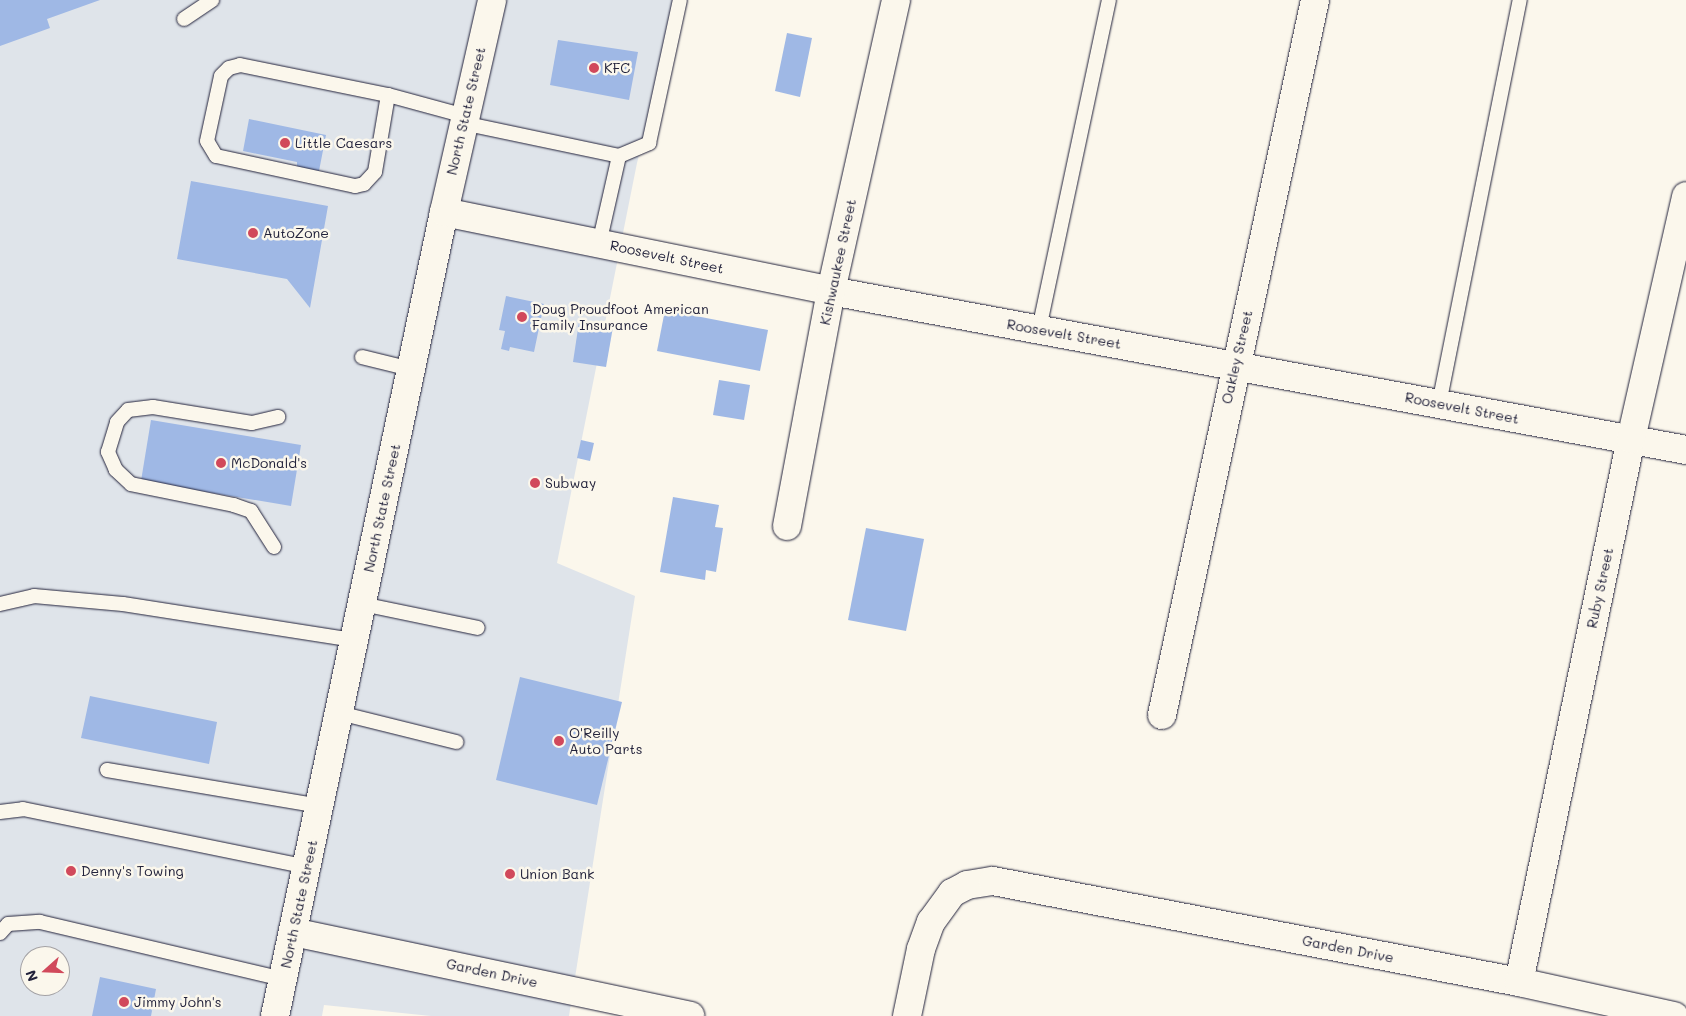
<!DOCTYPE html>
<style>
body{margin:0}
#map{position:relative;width:1686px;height:1016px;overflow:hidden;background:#fbf7ec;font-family:Mali,sans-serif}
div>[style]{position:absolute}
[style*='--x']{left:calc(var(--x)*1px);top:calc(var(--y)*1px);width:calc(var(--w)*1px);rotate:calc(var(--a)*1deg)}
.built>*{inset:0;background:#dfe4ea}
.building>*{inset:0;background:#9fb8e5}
.roads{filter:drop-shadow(0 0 1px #22223b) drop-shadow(0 0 1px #22223b)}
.lane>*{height:14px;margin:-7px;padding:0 7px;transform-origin:7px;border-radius:7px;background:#fbf7ec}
.street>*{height:28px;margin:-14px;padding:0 14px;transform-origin:14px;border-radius:14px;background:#fbf7ec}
.secondary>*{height:28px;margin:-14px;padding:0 14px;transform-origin:14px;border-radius:14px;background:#fbf7ec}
.dots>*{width:14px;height:14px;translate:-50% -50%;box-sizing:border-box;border:2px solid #fbf7ec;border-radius:50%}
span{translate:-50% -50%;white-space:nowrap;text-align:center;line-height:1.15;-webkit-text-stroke:5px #fbf7ec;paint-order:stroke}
.poi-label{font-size:14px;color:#22223b}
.left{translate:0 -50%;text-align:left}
.street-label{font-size:14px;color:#22223b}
.north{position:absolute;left:20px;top:946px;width:50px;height:50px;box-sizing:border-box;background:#fbf7ec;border:1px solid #a4a2a5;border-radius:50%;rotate:250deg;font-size:14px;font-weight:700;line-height:20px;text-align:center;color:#22223b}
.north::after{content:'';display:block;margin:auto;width:18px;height:22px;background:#d1495b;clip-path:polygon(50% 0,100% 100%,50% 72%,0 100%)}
</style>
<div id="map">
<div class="built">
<i style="clip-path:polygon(evenodd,0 0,679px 0,637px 163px,557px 563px,635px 596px,569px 1016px,431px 1016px,324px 1005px,322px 1016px,0 1016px,0 0,30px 956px,60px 956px,60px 986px,30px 986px,30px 956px)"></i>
</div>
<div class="building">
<i style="clip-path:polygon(0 0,100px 0,47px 19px,50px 28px,0 46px)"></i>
<i style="clip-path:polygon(787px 33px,812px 38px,800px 97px,775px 91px)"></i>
<i style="clip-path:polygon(558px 40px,638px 52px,629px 100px,550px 85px)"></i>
<i style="clip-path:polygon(249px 119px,326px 135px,319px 171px,297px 167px,297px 162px,243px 151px)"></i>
<i style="clip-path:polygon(191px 181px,328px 206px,310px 308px,287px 279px,177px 259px)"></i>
<i style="clip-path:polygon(506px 296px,544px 304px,534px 352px,510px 347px,509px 351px,501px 349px,505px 331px,499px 330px)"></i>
<i style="clip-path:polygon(665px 310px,768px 330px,760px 371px,657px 351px)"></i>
<i style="clip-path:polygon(579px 322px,613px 327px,606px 367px,573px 362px)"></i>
<i style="clip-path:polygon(719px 380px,750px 385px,744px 420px,713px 415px)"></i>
<i style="clip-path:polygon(151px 420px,301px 445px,291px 506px,141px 481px)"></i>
<i style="clip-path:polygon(581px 440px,594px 443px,590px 461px,577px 458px)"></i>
<i style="clip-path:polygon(673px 497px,719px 505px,715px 527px,723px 528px,716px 572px,706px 570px,705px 580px,660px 572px)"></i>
<i style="clip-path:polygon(866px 528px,924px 539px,906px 631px,848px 620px)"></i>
<i style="clip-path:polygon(520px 677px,622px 702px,597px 805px,496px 780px)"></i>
<i style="clip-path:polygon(90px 696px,217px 722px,209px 764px,81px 738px)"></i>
<i style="clip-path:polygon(100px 977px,156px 989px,151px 1016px,92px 1016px)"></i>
</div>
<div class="roads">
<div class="lane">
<i style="--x:184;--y:19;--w:34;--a:-34"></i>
<i style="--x:388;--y:95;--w:78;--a:99.6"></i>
<i style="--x:375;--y:172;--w:16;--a:133"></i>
<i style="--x:364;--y:184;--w:9;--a:167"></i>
<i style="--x:355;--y:186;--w:142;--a:-167.8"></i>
<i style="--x:216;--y:156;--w:17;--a:-121"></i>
<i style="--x:207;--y:141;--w:66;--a:-77.8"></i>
<i style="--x:221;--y:76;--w:11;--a:-45"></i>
<i style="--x:229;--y:68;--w:11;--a:-15"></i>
<i style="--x:240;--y:65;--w:151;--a:11.5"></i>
<i style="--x:388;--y:95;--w:80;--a:15.3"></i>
<i style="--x:463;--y:123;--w:159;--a:11.9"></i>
<i style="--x:619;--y:156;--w:90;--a:102.8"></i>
<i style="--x:619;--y:156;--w:33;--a:-23"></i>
<i style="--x:649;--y:143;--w:146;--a:-77.8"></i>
<i style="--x:1039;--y:329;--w:336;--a:-78"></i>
<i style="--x:362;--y:357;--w:50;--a:13.8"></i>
<i style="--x:1439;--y:404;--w:412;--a:-78.7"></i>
<i style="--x:274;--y:547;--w:43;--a:-122.6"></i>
<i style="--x:251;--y:511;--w:18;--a:-161"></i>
<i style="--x:234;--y:505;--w:105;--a:-168.5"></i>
<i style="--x:131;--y:484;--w:21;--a:-137"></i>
<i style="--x:116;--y:470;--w:20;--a:-114"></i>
<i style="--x:108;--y:452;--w:31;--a:-73"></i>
<i style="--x:117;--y:422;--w:16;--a:-47"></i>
<i style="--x:128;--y:410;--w:25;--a:-7"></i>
<i style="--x:153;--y:407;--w:100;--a:9.2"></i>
<i style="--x:252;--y:423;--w:27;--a:-13"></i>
<i style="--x:0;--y:604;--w:35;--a:-13"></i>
<i style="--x:34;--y:596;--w:89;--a:5.1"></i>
<i style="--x:123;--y:604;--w:234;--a:8.9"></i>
<i style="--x:362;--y:604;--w:118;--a:11.7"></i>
<i style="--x:339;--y:713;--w:121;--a:13.9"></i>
<i style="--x:107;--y:770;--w:216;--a:9.6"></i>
<i style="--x:0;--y:812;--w:23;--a:-7"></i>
<i style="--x:23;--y:809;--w:290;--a:11.5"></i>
<i style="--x:0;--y:933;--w:12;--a:-48"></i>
<i style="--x:8;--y:924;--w:32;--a:-4"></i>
<i style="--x:40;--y:922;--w:250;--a:13.2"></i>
</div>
<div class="street">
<i style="--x:444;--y:212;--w:395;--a:11.5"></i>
<i style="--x:831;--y:291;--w:870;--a:10.53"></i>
<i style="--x:787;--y:526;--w:239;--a:-79.4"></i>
<i style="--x:831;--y:291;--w:298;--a:-77.4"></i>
<i style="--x:1162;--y:715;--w:731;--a:-77.92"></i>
<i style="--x:293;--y:932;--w:406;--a:11.9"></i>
<i style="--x:1519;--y:982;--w:554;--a:-78.35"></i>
<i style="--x:1631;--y:439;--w:249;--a:-77.2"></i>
<i style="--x:907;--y:1016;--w:68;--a:-78.2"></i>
<i style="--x:921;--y:949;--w:29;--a:-70"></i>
<i style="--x:931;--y:922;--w:36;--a:-54"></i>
<i style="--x:952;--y:893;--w:17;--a:-28"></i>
<i style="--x:967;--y:885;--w:26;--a:-9"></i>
<i style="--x:993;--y:881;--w:536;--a:10.87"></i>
<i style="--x:1519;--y:982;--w:159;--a:12.4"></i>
</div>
<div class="secondary">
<i style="--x:275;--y:1016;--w:822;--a:-78.13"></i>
<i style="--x:444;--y:212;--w:217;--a:-77.2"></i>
</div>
</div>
<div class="dots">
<i style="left:594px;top:68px;background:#d1495b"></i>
<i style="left:285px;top:143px;background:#d1495b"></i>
<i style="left:253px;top:233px;background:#d1495b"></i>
<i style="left:522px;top:317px;background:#d1495b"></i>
<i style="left:221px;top:463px;background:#d1495b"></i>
<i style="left:535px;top:483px;background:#d1495b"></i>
<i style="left:559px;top:741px;background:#d1495b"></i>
<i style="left:71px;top:871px;background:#d1495b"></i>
<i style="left:510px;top:874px;background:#d1495b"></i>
<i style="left:124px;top:1002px;background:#d1495b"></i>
</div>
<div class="poi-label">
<span class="left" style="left:604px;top:68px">KFC</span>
<span class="left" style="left:295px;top:143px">Little Caesars</span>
<span class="left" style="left:263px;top:233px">AutoZone</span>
<span class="left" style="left:532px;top:317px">Doug Proudfoot American<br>Family Insurance</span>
<span class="left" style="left:231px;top:463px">McDonald's</span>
<span class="left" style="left:545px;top:483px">Subway</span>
<span class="left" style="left:569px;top:741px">O'Reilly<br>Auto Parts</span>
<span class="left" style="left:81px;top:871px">Denny's Towing</span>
<span class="left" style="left:520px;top:874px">Union Bank</span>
<span class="left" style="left:134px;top:1002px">Jimmy John's</span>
</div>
<div class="street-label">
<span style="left:466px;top:111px;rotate:-77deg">North State Street</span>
<span style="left:667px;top:257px;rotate:12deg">Roosevelt Street</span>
<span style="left:838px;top:262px;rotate:-78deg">Kishwaukee Street</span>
<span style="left:1064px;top:334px;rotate:10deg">Roosevelt Street</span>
<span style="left:1237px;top:357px;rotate:-77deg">Oakley Street</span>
<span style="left:1462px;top:408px;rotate:11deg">Roosevelt Street</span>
<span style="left:382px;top:508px;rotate:-78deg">North State Street</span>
<span style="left:1600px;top:588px;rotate:-78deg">Ruby Street</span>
<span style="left:299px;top:904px;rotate:-78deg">North State Street</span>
<span style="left:1348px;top:949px;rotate:11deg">Garden Drive</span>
<span style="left:492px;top:973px;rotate:12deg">Garden Drive</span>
</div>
<div class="north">N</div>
</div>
